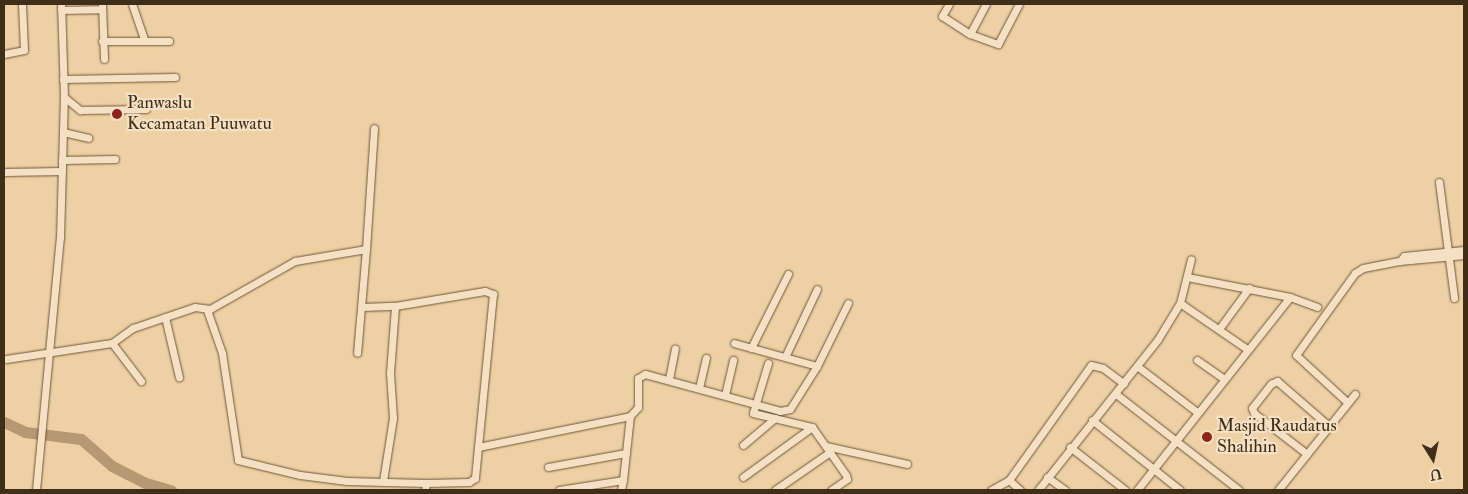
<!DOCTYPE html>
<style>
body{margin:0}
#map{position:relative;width:1468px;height:494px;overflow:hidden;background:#efd0a4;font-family:"IM FELL Double Pica",serif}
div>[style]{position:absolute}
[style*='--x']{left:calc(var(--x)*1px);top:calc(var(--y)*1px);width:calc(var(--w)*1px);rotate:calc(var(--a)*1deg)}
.river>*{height:11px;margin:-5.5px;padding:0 5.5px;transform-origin:5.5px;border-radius:5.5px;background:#b49974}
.roads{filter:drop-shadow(0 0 1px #6c573b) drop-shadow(0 0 1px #6c573b)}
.minor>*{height:7px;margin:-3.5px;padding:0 3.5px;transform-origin:3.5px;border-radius:3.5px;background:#f5e0c4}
.dots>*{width:14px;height:14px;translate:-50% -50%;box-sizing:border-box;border:2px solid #f5e0c4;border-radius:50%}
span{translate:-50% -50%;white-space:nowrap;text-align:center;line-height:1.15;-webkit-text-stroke:4.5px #f5e0c4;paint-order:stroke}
.poi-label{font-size:18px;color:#402f18}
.left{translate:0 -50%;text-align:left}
.frame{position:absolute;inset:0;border:5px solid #402f18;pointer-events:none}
.north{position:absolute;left:1408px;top:434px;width:50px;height:50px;-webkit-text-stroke:4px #f5e0c4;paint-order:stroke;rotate:170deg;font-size:14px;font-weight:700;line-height:20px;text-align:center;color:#402f18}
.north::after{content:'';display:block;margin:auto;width:18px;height:22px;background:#402f18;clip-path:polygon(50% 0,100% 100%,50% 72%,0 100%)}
</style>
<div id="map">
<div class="river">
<i style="--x:4;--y:422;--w:23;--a:25"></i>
<i style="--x:25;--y:432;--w:56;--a:7.1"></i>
<i style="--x:81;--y:439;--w:41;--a:41.1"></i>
<i style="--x:112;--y:466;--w:38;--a:27"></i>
<i style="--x:146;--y:483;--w:26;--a:16"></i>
</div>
<div class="roads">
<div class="minor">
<i style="--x:102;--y:4;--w:55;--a:87.9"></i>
<i style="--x:132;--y:4;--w:39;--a:71"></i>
<i style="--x:949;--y:4;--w:14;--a:120"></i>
<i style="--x:942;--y:16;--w:33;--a:33"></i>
<i style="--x:970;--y:34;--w:34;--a:-62"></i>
<i style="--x:61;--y:10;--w:39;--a:-1"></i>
<i style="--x:970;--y:34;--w:30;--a:20"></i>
<i style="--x:998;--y:44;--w:45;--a:-62.3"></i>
<i style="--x:102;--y:41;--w:67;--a:0"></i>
<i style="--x:4;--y:54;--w:20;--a:-11"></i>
<i style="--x:24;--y:50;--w:46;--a:-92.5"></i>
<i style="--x:63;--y:79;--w:112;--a:-1"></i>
<i style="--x:64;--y:97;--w:21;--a:39"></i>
<i style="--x:80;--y:110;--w:66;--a:-0.9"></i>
<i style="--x:63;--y:132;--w:26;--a:13"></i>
<i style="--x:62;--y:160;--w:53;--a:-1.1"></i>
<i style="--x:4;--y:172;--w:58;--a:-1"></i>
<i style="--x:1439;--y:182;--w:117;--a:82.6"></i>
<i style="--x:366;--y:249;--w:121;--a:-86.2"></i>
<i style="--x:1400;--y:261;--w:6;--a:-51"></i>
<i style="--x:1404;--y:256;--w:60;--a:-5.7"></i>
<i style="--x:1187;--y:277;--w:105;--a:11"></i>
<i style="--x:1290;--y:297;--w:29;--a:20"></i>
<i style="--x:1180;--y:303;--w:81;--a:34.5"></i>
<i style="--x:362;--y:307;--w:33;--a:-2"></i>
<i style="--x:395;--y:306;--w:91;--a:-9.5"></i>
<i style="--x:485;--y:291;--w:9;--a:21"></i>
<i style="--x:493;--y:294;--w:185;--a:95.6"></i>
<i style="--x:475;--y:478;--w:7;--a:146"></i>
<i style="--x:469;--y:482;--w:43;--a:178.7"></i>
<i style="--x:426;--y:483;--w:7;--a:98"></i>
<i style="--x:207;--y:310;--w:46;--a:70.8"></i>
<i style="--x:222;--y:353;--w:108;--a:81.5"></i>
<i style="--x:238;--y:460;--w:64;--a:13.6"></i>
<i style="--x:300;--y:475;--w:47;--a:7.3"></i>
<i style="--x:347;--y:481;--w:79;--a:1.5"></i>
<i style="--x:165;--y:317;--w:62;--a:76.9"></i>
<i style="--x:1219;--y:329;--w:51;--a:-53.8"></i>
<i style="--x:112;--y:343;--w:48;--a:52.7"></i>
<i style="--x:751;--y:348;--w:83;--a:-63.4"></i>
<i style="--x:785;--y:357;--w:75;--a:-64.8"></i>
<i style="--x:6;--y:359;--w:107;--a:-8.6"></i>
<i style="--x:112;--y:343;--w:26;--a:-36"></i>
<i style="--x:133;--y:328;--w:65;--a:-18.7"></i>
<i style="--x:195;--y:307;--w:15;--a:8"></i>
<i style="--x:210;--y:309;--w:98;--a:-29.5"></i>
<i style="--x:295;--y:261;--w:72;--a:-9.6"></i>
<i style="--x:366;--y:249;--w:104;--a:94.9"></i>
<i style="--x:1197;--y:360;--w:33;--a:35"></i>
<i style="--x:768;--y:363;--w:52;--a:106.7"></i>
<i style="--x:753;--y:413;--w:61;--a:13.3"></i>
<i style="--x:812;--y:427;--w:59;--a:54.7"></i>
<i style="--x:846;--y:475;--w:4;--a:76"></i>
<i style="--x:847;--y:479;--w:19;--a:145"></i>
<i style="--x:817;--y:366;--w:70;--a:-63.8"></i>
<i style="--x:1137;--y:366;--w:76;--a:37.5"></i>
<i style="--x:669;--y:379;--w:31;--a:-79"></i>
<i style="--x:699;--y:388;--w:31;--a:-77"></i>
<i style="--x:1116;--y:394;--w:156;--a:38"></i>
<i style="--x:725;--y:395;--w:36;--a:-77"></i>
<i style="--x:1347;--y:402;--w:69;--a:-137.3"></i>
<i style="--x:1296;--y:355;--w:101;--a:-54.3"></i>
<i style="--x:1355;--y:273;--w:9;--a:-32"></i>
<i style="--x:1363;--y:268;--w:38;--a:-11"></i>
<i style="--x:1400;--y:261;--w:64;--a:-5.4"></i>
<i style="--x:1092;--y:420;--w:112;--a:38.5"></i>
<i style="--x:743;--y:445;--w:42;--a:-40.2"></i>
<i style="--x:826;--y:446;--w:83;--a:12.5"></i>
<i style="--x:478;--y:447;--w:155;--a:-11.5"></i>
<i style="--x:630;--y:416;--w:12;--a:-48"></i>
<i style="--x:638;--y:407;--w:29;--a:-90"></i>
<i style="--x:638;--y:378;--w:8;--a:-30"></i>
<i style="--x:645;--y:374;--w:140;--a:15.3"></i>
<i style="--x:780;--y:411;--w:10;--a:-11"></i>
<i style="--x:790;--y:409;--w:51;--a:-57.9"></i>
<i style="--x:817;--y:366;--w:86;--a:-164.5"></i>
<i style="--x:1070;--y:447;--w:70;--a:38"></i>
<i style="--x:1307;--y:454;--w:67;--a:-142.3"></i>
<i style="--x:1254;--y:413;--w:5;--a:-112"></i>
<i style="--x:1252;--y:408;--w:31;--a:-52"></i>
<i style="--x:1271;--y:384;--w:7;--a:-27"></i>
<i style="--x:1277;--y:381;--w:69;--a:40.9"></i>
<i style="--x:548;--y:467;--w:79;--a:-10.2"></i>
<i style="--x:743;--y:477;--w:85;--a:-35.9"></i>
<i style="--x:1047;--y:477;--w:22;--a:36"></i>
<i style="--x:1009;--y:480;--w:141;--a:-54.5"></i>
<i style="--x:1091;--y:365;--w:12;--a:14"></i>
<i style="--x:1103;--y:368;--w:26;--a:37"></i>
<i style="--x:383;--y:481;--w:64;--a:-81"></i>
<i style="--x:393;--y:418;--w:45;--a:-93.8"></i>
<i style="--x:390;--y:373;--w:67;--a:-85.7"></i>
<i style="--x:36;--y:490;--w:253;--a:-84.6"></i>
<i style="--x:60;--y:238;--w:141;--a:-88.4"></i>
<i style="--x:64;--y:97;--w:93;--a:-91.8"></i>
<i style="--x:559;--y:490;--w:65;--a:-8.9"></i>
<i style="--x:623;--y:480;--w:64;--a:-83.8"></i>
<i style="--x:621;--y:490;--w:10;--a:-79"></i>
<i style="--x:775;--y:490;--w:67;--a:-34.6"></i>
<i style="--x:991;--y:490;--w:21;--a:-29"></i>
<i style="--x:1009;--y:480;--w:15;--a:42"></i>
<i style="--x:1038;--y:490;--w:193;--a:-51.5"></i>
<i style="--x:1158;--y:339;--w:42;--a:-58.6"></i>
<i style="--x:1180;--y:303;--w:45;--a:-76"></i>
<i style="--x:1137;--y:490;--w:246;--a:-51.6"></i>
<i style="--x:1278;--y:490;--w:123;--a:-51.3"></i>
</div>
</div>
<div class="dots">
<i style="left:117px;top:114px;background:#8f2418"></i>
<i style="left:1207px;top:437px;background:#8f2418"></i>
</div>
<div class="poi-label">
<span class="left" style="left:127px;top:114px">Panwaslu<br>Kecamatan Puuwatu</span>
<span class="left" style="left:1217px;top:437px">Masjid Raudatus<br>Shalihin</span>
</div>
<div class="frame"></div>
<div class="north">U</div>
</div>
